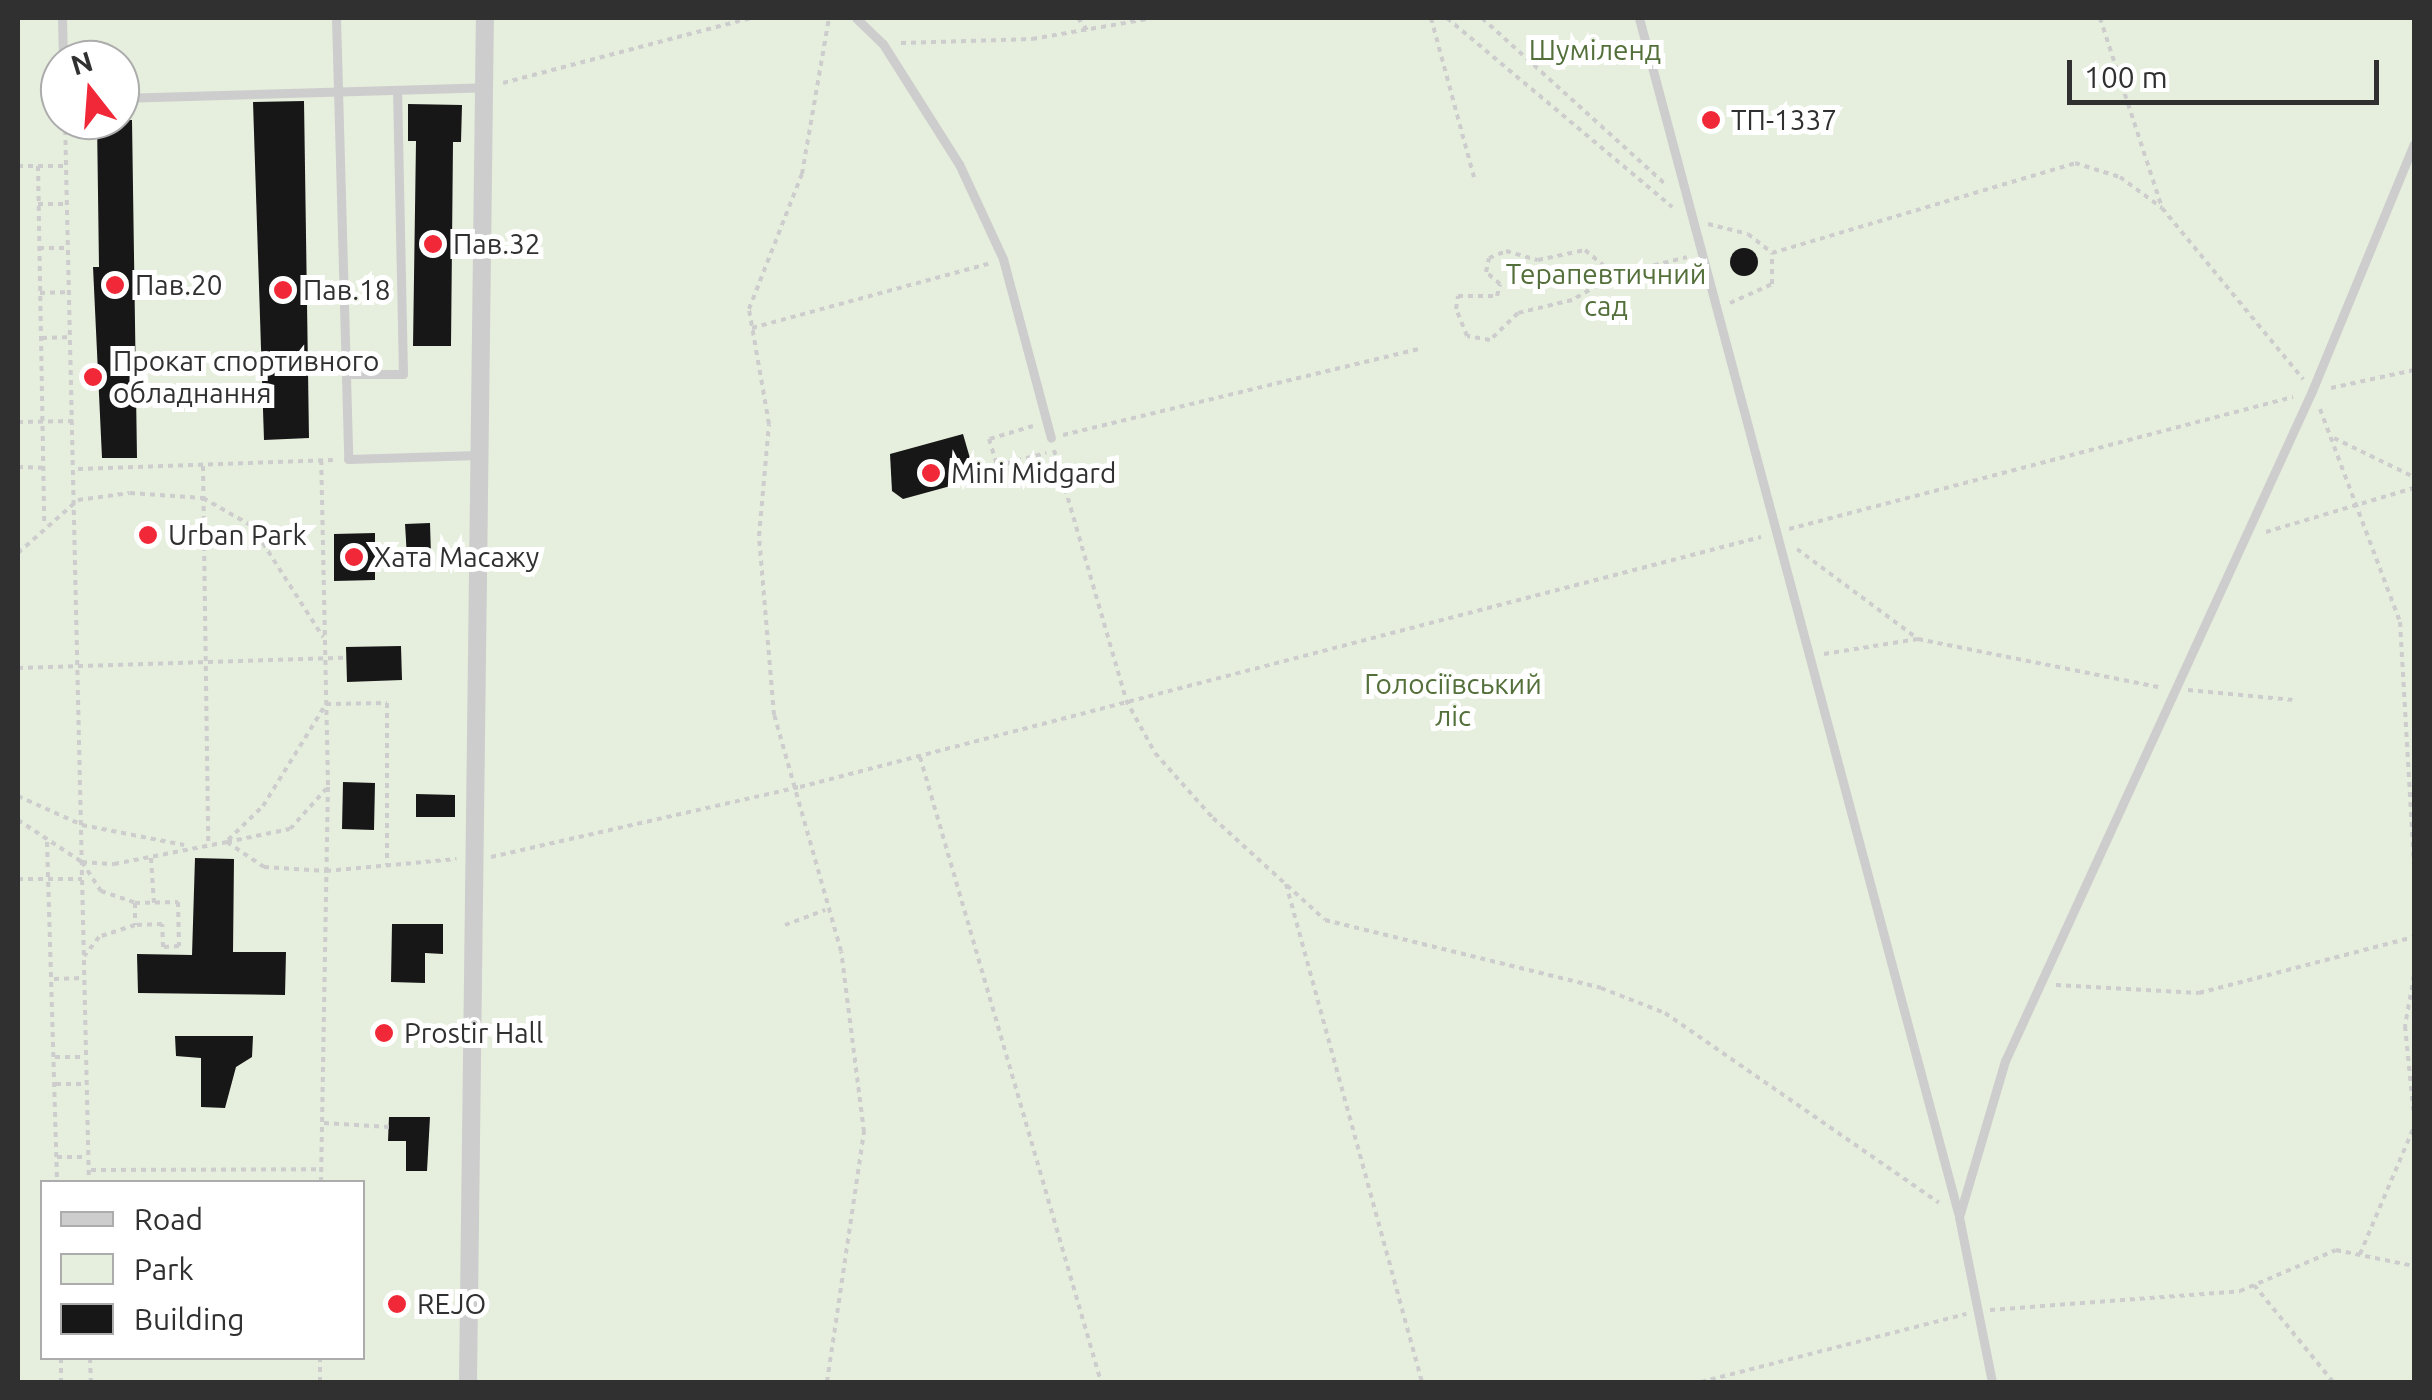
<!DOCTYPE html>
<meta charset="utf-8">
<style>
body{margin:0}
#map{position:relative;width:2432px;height:1400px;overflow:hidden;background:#fff;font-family:Ubuntu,sans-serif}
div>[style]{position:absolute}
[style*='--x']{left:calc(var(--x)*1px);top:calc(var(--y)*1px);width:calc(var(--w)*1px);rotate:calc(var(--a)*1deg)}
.green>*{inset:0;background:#e6eedd}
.building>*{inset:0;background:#171717}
.round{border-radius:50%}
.path>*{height:4px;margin-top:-2px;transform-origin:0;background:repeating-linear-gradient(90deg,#cdcdcd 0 5px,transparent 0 10px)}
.service>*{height:9px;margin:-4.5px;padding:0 4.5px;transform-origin:4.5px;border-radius:4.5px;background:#cdcdcd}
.minor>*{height:18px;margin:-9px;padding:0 9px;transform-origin:9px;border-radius:9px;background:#cdcdcd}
.dots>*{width:28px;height:28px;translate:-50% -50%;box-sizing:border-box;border:5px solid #fff;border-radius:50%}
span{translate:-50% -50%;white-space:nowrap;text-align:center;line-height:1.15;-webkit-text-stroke:10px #fff;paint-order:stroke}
.park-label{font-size:28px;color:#536f3a}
.poi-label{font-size:28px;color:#303030}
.left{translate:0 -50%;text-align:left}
.frame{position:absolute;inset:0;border:20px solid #303030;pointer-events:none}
.legend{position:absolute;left:40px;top:1180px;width:325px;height:180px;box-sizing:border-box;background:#fff;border:2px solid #acacac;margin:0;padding:12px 18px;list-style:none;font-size:30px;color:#303030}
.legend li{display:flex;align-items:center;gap:20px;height:50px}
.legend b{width:50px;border:2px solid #acacac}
.north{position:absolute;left:40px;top:40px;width:100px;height:100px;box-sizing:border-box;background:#fff;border:2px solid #acacac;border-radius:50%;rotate:343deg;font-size:28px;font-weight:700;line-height:40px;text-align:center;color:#303030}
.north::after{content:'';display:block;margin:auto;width:35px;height:45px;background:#f12838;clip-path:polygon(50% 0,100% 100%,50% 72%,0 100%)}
.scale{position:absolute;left:2067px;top:60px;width:312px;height:45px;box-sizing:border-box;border:5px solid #303030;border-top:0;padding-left:12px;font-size:30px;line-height:35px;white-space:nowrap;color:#303030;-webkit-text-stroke:8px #fff;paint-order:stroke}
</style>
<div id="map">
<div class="green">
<i style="clip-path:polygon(evenodd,18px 18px,2414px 18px,2414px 1382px,18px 1382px,18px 18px,60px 60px,120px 60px,120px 120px,60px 120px,60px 60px,18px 18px,42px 1182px,362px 1182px,362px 1358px,42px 1358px,42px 1182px)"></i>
</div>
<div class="building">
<i style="clip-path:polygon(304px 101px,309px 438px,264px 440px,253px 102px)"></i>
<i style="clip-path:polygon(408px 104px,462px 105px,461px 142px,453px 142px,451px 346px,413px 346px,416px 141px,408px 141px)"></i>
<i style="clip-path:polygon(97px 120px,132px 120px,137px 458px,102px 458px,93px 267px,99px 267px)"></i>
<i class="round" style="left:1730px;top:248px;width:28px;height:28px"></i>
<i style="clip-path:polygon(963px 434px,976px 479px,903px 499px,892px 491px,890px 454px)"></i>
<i style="clip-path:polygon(430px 523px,431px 556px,407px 557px,405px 524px)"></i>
<i style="clip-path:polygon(375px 533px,375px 580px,334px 581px,334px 534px)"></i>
<i style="clip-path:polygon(401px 646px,402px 680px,347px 682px,346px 647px)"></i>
<i style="clip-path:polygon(343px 782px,375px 783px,374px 830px,342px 829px)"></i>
<i style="clip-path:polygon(416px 794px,455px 795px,455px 817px,416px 817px)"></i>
<i style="clip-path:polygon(195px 858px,234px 859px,233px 952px,286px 952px,285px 995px,138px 993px,137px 954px,192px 955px)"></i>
<i style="clip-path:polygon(392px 924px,443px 924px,443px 954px,425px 953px,425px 983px,391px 982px)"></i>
<i style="clip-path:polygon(175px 1036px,253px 1036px,252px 1057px,236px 1067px,225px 1108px,201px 1107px,201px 1058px,176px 1056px)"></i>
<i style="clip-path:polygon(389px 1117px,430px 1117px,427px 1171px,406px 1171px,406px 1141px,388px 1141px)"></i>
</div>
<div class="path">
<i style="--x:1078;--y:18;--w:15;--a:53"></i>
<i style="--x:1431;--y:18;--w:165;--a:74.9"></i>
<i style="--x:1447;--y:18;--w:294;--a:40"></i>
<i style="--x:1482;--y:18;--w:248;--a:42.2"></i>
<i style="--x:2100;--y:18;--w:200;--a:71.9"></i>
<i style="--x:901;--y:43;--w:131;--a:-1.7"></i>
<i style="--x:1032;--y:39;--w:124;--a:-9.8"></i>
<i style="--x:503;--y:83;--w:255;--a:-14.7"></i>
<i style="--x:65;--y:120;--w:1062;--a:88.71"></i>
<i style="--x:18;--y:166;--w:20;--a:0"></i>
<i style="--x:38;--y:166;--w:360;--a:89"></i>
<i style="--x:38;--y:166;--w:28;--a:0"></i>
<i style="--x:38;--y:204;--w:29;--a:0"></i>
<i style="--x:1708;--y:224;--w:41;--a:14"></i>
<i style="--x:1748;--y:234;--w:31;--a:38"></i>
<i style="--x:1772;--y:253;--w:316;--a:-16.5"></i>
<i style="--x:2075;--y:163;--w:47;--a:17.3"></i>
<i style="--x:2120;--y:177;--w:52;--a:36.4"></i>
<i style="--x:2162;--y:208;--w:222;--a:50.5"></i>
<i style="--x:39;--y:248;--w:30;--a:0"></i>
<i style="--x:1615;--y:275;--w:50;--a:149.8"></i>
<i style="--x:1572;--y:300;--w:56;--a:166.5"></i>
<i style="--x:1518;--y:313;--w:39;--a:136"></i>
<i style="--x:1490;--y:340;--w:23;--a:-170"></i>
<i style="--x:1467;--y:336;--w:29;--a:-112"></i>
<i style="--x:1456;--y:309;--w:13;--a:-81"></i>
<i style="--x:1458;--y:296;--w:39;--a:0"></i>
<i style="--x:1497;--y:296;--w:12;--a:-76"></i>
<i style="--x:1500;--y:284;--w:18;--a:-139"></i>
<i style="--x:1486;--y:272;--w:14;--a:-78"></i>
<i style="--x:1489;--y:258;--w:18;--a:-22"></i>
<i style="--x:1506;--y:251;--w:33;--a:16"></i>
<i style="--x:1538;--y:260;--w:48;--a:-12"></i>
<i style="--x:1585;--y:250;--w:39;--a:40"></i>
<i style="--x:1615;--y:275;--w:74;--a:-14"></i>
<i style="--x:40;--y:293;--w:30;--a:-2"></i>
<i style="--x:1730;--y:303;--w:46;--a:-24.3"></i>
<i style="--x:1772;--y:284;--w:31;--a:-90"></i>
<i style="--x:752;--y:328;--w:245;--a:-15.2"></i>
<i style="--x:42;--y:338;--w:30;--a:-2"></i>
<i style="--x:2331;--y:388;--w:85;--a:-12.2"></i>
<i style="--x:2320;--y:409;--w:228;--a:69.4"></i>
<i style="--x:2400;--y:622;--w:242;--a:86.7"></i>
<i style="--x:18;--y:422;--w:57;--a:-1"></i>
<i style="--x:1033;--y:426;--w:46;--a:163.5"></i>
<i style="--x:989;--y:439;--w:28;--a:73"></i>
<i style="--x:997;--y:466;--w:51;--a:-14.9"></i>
<i style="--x:1063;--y:435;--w:370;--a:-13.6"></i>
<i style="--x:2334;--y:438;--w:89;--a:26"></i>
<i style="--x:1054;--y:450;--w:260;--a:73.9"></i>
<i style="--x:1126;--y:700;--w:60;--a:61.3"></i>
<i style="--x:1155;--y:753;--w:87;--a:48.3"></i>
<i style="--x:1213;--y:818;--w:151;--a:42.3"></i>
<i style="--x:1325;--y:920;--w:284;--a:13.8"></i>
<i style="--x:1601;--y:988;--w:69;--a:21.3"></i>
<i style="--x:1665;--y:1013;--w:333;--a:34.7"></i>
<i style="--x:203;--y:466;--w:375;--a:89.2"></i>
<i style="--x:18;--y:467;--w:25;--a:2"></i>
<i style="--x:78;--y:469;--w:255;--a:-2"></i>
<i style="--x:1789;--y:529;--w:521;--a:-14.68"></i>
<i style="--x:2266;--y:532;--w:154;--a:-16.6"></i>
<i style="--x:1797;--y:549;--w:151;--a:36.6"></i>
<i style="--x:18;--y:553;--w:80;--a:-41.5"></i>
<i style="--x:78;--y:500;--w:52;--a:-7.7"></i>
<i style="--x:130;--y:493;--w:73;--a:3.9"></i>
<i style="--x:203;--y:498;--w:56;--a:29.7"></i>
<i style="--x:252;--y:526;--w:132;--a:57.4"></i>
<i style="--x:1824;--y:654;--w:95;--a:-9.1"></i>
<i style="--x:1918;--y:639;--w:246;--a:11.3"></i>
<i style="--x:18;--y:668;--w:326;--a:-1.8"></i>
<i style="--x:2188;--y:690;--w:105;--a:5.4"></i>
<i style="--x:920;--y:757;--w:651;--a:73.85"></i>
<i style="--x:18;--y:796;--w:70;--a:24.4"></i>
<i style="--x:82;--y:825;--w:104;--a:11.1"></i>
<i style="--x:18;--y:820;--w:77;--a:33.3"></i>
<i style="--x:82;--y:862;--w:35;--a:57"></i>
<i style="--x:101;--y:891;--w:36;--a:19"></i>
<i style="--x:135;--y:903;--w:22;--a:90"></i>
<i style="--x:135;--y:925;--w:38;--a:162"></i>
<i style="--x:99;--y:937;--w:24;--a:128"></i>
<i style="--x:228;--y:840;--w:49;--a:-44.2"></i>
<i style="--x:263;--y:806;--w:120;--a:-58.3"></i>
<i style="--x:326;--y:704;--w:61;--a:-0.9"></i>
<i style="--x:387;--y:703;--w:162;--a:90"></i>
<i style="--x:47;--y:842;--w:340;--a:88.3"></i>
<i style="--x:227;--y:842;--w:64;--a:-11.7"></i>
<i style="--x:290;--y:829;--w:54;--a:-48"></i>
<i style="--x:491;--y:857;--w:317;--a:-12.8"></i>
<i style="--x:800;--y:787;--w:993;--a:-14.58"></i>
<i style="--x:151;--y:858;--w:45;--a:86.2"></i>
<i style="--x:82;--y:862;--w:32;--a:4"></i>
<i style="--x:114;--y:864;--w:115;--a:-11"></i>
<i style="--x:227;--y:842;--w:45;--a:34"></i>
<i style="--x:264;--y:867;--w:62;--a:3.7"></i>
<i style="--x:326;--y:871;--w:131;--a:-5.3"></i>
<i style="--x:18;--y:879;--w:64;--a:0"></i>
<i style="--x:1286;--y:884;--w:516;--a:74.73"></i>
<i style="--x:135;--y:903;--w:43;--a:-1.3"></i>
<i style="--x:178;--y:902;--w:44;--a:88.7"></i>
<i style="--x:179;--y:946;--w:16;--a:176"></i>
<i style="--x:163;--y:947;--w:23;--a:-92"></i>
<i style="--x:162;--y:924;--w:27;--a:178"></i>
<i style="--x:785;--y:925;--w:43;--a:-20.6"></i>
<i style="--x:2414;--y:975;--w:52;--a:100"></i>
<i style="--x:2405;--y:1026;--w:90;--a:84.3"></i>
<i style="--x:54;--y:979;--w:30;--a:-2"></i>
<i style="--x:2056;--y:985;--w:143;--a:3.2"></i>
<i style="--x:2199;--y:993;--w:222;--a:-14.6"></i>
<i style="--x:55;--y:1057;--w:30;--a:0"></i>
<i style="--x:56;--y:1084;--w:30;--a:0"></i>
<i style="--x:324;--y:1123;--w:65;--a:3.5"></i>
<i style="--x:57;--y:1157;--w:30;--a:0"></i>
<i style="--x:91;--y:1170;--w:230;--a:-0.2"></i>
<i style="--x:321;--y:1182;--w:397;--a:-89"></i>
<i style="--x:328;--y:785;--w:325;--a:-91.2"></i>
<i style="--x:2360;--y:1254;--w:138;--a:-67"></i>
<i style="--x:2254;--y:1285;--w:125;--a:50.8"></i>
<i style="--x:1990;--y:1310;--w:251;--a:-4.3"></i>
<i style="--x:2240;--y:1291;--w:104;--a:-23.1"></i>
<i style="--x:2336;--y:1250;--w:80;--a:11.6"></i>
<i style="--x:61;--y:1358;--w:24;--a:90"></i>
<i style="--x:90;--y:1358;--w:24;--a:88"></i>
<i style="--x:320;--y:1382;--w:24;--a:-90"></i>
<i style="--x:827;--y:1382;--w:253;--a:-81.6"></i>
<i style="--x:864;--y:1132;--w:182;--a:-97.2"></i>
<i style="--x:841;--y:951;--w:245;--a:-105.8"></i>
<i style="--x:774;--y:715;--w:180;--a:-94.8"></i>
<i style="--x:759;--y:536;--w:112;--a:-84.9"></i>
<i style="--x:769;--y:424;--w:117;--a:-99.9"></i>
<i style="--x:749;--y:309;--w:145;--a:-68.6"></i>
<i style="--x:802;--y:174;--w:158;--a:-80.2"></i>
<i style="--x:1701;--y:1382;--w:274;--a:-14.4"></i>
</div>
<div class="service">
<i style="--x:62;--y:18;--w:42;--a:88.6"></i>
<i style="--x:336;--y:18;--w:441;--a:88.4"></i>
<i style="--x:348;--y:459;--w:130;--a:-1.8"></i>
<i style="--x:856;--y:18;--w:37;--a:44"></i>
<i style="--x:883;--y:44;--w:142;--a:57.7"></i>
<i style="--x:959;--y:164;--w:105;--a:65.1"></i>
<i style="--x:1003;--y:259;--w:185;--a:75"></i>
<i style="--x:1639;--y:18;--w:1237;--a:75.05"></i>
<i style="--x:120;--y:98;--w:366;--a:-1.7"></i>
<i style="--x:346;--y:374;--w:57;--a:0"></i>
<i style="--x:403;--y:374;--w:284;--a:-91.2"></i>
<i style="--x:1992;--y:1382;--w:168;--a:-101.3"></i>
<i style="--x:1959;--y:1217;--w:163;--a:-73.6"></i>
<i style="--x:2005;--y:1061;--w:737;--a:-65.38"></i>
<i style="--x:2312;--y:391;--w:267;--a:-67.6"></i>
</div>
<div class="minor">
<i style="--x:468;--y:1382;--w:1364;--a:-89.29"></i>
</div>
<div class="dots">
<i style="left:1711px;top:120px;background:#f12838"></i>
<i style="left:433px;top:244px;background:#f12838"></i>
<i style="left:115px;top:285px;background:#f12838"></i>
<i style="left:283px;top:290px;background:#f12838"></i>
<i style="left:93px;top:377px;background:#f12838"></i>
<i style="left:931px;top:473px;background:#f12838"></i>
<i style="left:148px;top:535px;background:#f12838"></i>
<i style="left:354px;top:557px;background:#f12838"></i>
<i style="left:384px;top:1033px;background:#f12838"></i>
<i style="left:397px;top:1304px;background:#f12838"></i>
</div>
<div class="park-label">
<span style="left:1595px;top:50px">Шуміленд</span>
<span style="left:1606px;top:290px">Терапевтичний<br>сад</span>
<span style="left:1453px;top:700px">Голосіївський<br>ліс</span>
</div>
<div class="poi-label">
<span class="left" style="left:1731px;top:120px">ТП-1337</span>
<span class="left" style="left:453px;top:244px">Пав.32</span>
<span class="left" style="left:135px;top:285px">Пав.20</span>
<span class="left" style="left:303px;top:290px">Пав.18</span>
<span class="left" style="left:113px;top:377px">Прокат спортивного<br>обладнання</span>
<span class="left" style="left:951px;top:473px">Mini Midgard</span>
<span class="left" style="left:168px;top:535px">Urban Park</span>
<span class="left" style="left:374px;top:557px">Хата Масажу</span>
<span class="left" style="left:404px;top:1033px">Prostir Hall</span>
<span class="left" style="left:417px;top:1304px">REJO</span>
</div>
<div class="frame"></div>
<ul class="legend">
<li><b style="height:12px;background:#cdcdcd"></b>Road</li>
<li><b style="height:28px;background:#e6eedd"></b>Park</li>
<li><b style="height:28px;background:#171717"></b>Building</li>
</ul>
<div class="north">N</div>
<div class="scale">100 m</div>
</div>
